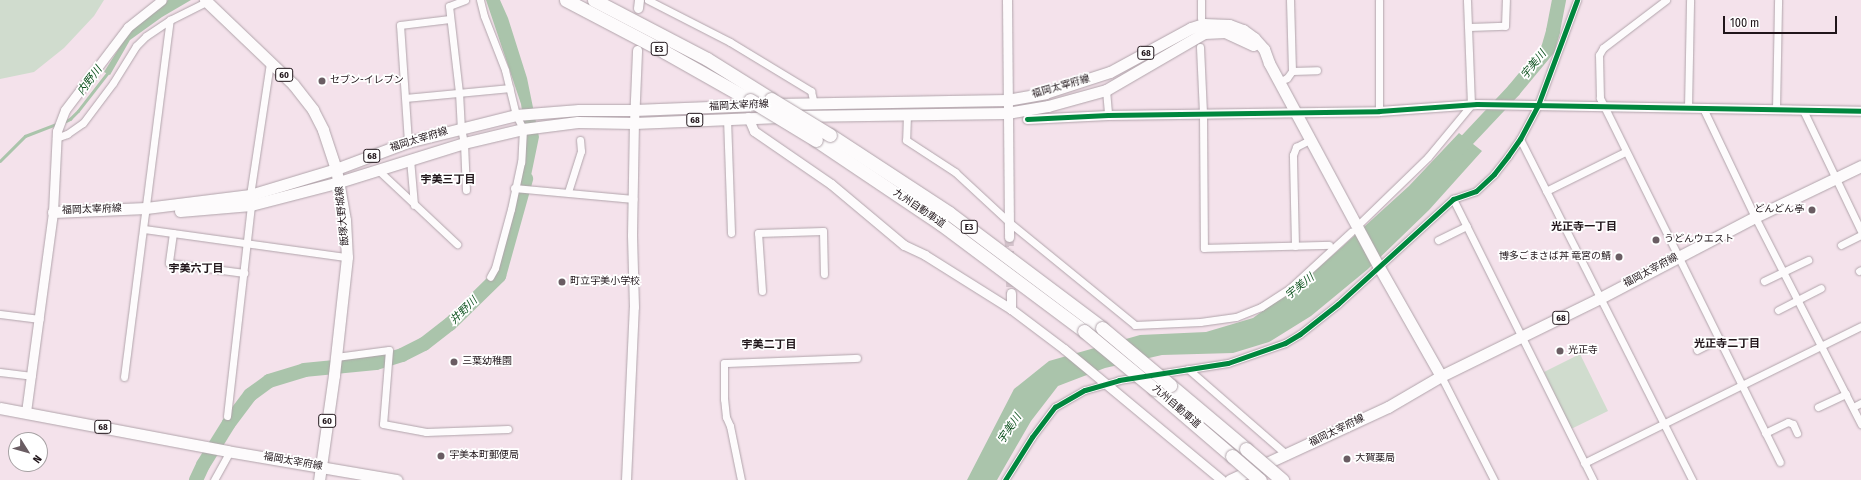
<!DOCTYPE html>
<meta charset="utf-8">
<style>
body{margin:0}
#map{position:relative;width:1861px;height:480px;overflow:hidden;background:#f4e2eb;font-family:"Fira Sans Condensed","Noto Sans JP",sans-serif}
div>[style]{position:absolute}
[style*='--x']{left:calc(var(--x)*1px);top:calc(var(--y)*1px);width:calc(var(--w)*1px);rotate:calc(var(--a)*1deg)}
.green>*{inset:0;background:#d0dcce}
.water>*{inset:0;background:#aac4ab}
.stream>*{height:2.5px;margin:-1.25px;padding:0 1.25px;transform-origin:1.25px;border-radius:1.25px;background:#aac4ab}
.river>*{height:14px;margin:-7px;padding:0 7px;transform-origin:7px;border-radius:7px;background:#aac4ab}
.tertiary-tunnel>*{height:9px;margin-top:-4.5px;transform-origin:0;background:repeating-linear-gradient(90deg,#d4c3cc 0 9px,transparent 0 13.5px)}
.roads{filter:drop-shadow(0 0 1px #b1a4ab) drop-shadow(0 0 1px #b1a4ab)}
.minor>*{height:7px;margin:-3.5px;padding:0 3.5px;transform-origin:3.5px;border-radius:3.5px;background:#fdfbfc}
.tertiary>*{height:9px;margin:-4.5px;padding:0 4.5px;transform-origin:4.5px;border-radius:4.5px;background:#fdfbfc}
.primary>*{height:11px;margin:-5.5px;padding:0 5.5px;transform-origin:5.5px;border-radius:5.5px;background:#fdfbfc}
.motorway>*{height:13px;margin:-6.5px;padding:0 6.5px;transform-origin:6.5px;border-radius:6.5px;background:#fdfbfc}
.bridges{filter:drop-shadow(0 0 1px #b1a4ab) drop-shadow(0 0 1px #b1a4ab)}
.motorway-bridge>*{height:13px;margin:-6.5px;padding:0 6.5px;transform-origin:6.5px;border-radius:6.5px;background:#fdfbfc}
.cycleway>*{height:5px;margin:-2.5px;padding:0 2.5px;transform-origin:2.5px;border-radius:2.5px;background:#00873e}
.dots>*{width:11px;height:11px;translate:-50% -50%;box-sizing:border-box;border:2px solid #fff;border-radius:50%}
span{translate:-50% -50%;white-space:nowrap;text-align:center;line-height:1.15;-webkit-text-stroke:3.5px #fff;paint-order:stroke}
.shield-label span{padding:1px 3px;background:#fff;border:1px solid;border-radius:3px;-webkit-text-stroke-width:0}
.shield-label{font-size:9px;color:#20151a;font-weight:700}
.poi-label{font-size:10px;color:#20151a}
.left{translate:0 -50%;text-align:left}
.right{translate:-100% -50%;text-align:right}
.street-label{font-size:10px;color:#20151a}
.water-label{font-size:11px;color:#115422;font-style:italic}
.neighbourhood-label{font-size:11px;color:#20151a;font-weight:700}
.north{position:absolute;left:8px;top:432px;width:40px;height:40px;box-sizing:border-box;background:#fff;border:1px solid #a6a1a3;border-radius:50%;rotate:127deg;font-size:11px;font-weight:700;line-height:16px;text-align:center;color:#20151a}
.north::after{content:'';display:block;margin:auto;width:14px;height:18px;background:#6a5d63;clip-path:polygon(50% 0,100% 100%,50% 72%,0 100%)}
.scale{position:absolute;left:1723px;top:16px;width:114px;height:18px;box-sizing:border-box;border:2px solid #20151a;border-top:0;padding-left:5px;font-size:12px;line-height:14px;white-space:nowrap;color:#20151a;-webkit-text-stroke:3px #fff;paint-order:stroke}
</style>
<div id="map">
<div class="green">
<i style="clip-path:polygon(0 0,104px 0,94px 16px,64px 48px,34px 72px,0 79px)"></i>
<i style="clip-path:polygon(1580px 354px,1608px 411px,1571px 429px,1544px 372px)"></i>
</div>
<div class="water">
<i style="clip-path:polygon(168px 0,191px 0,162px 17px,130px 40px,110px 75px,104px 72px,128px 34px)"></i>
<i style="clip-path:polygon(486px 0,500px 0,508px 18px,527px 78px,539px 137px,527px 195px,516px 197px,526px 153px,526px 137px,521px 104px)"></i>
<i style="clip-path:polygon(1459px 133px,1482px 151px,1429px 210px,1368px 269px,1311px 316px,1269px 342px,1233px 353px,1162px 355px,1105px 368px,1058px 386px,1031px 421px,997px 480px,967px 480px,1014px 389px,1049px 361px,1140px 335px,1206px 332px,1253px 318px,1300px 284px,1342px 247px,1409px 186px)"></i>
</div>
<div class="stream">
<i style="--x:64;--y:122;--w:7;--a:-27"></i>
<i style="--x:70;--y:119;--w:11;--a:-45"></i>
<i style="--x:78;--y:111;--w:51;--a:-52.2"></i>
<i style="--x:0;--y:161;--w:35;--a:-45"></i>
<i style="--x:25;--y:136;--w:34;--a:-21"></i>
</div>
<div class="river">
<i style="--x:1454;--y:154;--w:88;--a:-46.8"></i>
<i style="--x:1514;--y:90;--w:53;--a:-50.3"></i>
<i style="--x:1548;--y:49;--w:19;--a:-74"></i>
<i style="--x:1553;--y:31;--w:32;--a:-79"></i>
<i style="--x:196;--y:480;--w:17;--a:-65"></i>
<i style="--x:203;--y:465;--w:49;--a:-58.2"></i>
<i style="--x:229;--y:423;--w:35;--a:-53"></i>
<i style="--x:250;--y:395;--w:24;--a:-36"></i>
<i style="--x:269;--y:381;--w:37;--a:-17"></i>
<i style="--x:304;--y:370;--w:72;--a:-5.6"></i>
<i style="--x:376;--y:363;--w:27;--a:-17"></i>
<i style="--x:402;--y:355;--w:25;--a:-27"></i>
<i style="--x:424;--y:344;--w:33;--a:-38"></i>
<i style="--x:450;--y:324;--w:69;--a:-44.4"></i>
<i style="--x:499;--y:276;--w:101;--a:-74.4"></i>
</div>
<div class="tertiary-tunnel">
<i style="--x:1009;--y:237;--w:56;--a:88"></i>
</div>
<div class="roads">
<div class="minor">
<i style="--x:465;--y:0;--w:17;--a:159"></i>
<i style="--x:449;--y:6;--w:87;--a:83.4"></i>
<i style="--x:459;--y:92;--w:36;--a:87"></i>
<i style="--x:461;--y:128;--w:15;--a:79"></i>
<i style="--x:464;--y:143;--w:47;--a:87.6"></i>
<i style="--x:480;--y:0;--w:16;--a:76"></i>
<i style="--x:484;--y:16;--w:58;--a:68.7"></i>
<i style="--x:505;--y:70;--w:46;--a:76.3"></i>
<i style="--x:516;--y:115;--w:16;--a:63"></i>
<i style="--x:523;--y:129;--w:33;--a:93"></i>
<i style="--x:521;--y:162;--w:48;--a:102"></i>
<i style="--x:511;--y:209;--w:61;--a:105.2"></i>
<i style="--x:495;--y:268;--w:10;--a:119"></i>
<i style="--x:648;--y:0;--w:92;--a:27.1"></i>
<i style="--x:730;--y:42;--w:95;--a:31.2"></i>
<i style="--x:811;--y:91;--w:13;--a:77"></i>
<i style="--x:1666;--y:0;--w:79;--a:142.7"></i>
<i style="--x:1603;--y:48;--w:8;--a:120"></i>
<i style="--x:1599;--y:55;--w:43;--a:88.7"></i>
<i style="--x:1600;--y:98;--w:406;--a:63.7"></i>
<i style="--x:1201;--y:18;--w:18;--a:-90"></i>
<i style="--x:1469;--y:27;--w:36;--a:-2"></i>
<i style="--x:1505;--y:26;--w:26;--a:-88"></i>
<i style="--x:1200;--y:47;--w:67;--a:87.4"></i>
<i style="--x:1203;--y:114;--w:134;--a:89.6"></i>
<i style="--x:1204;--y:248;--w:125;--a:-1.4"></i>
<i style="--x:1292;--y:71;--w:25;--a:-2"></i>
<i style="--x:1279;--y:82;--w:9;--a:-27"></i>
<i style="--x:1287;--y:78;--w:9;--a:-54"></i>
<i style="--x:1292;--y:71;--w:71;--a:-91.6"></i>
<i style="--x:1106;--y:90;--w:25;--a:85"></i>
<i style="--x:406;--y:98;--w:104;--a:-5.5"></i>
<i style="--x:1688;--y:108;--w:108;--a:-88.9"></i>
<i style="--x:1703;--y:108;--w:121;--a:64.5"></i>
<i style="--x:1755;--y:217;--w:233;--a:62.9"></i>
<i style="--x:1776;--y:109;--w:109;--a:-88.9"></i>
<i style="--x:1803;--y:110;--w:134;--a:64.4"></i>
<i style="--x:1379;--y:111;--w:111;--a:-90"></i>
<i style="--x:907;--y:115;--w:25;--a:92"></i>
<i style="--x:906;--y:140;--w:59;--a:33.1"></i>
<i style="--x:955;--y:172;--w:75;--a:42.8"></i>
<i style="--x:1010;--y:223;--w:161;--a:39.2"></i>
<i style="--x:1135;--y:325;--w:65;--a:-2.6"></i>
<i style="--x:1200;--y:322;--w:36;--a:-8"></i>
<i style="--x:1236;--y:317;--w:27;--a:-22"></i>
<i style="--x:1261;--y:307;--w:35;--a:-33"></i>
<i style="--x:1290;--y:288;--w:83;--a:-42.6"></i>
<i style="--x:727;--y:118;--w:115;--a:88"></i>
<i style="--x:56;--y:138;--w:12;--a:-20"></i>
<i style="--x:67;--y:134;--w:19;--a:-35"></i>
<i style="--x:83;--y:123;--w:50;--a:-53.1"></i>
<i style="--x:113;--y:83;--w:44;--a:-58.1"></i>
<i style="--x:136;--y:46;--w:14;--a:-45"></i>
<i style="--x:146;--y:36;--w:29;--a:-34"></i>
<i style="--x:170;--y:20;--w:40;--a:-26.6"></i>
<i style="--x:1520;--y:139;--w:382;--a:63.2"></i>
<i style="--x:408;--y:142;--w:117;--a:-93.9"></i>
<i style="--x:400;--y:25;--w:50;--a:-6.8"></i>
<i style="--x:410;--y:159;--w:46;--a:85"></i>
<i style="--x:377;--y:169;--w:110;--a:43.2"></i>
<i style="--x:514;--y:188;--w:120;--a:5.3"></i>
<i style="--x:1546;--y:191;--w:88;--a:-26.3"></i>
<i style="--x:568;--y:192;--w:43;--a:-72.4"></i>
<i style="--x:581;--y:151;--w:11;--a:-95"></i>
<i style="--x:1453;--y:199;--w:314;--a:63.5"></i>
<i style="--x:1361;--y:222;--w:93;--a:-44.1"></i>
<i style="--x:1428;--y:157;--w:67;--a:-50.4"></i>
<i style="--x:1471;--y:105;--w:105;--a:-92.2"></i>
<i style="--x:144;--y:229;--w:205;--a:7.9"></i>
<i style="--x:173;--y:233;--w:30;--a:98"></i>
<i style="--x:169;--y:263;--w:76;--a:7.6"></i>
<i style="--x:1438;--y:240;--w:32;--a:-26"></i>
<i style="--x:1841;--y:245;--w:22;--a:-27"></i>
<i style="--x:1295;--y:246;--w:91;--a:-91.3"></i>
<i style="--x:1293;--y:155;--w:9;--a:-69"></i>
<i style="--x:1296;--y:147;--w:16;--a:-27"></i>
<i style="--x:1859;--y:271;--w:2;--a:-27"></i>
<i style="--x:1764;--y:281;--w:49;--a:-25.5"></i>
<i style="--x:762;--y:291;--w:58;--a:-93.9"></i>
<i style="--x:758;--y:233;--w:65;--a:-1.8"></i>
<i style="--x:823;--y:231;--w:43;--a:88.7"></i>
<i style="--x:1778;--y:310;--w:48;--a:-27.1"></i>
<i style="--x:0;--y:314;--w:40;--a:7.1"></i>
<i style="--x:1697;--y:350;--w:25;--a:-27"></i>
<i style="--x:336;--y:357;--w:53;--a:-7.5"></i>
<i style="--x:389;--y:350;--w:74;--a:94.6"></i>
<i style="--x:383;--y:424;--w:44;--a:10.5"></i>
<i style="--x:426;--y:432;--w:82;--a:-2.1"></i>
<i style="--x:1188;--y:369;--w:131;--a:41"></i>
<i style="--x:0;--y:372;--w:32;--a:7"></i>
<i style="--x:1441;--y:376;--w:117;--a:63"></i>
<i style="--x:124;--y:377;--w:360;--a:-82.7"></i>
<i style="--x:1818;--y:407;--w:31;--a:-25"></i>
<i style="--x:1853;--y:407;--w:9;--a:-27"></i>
<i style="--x:227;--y:416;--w:212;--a:-83.5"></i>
<i style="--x:251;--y:205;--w:10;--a:-96"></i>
<i style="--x:250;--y:195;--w:134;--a:-81.4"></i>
<i style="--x:1765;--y:433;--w:25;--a:-26"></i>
<i style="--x:1788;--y:422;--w:5;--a:22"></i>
<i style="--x:1793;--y:424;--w:10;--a:66"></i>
<i style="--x:1584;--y:463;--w:309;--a:-26.3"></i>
<i style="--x:214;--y:480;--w:33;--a:-61"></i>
<i style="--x:741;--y:480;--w:55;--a:-101.5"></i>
<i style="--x:730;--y:426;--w:10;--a:-114"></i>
<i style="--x:726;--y:417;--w:18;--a:-96"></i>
<i style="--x:724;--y:399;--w:36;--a:-90"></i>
<i style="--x:724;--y:363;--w:133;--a:-2.2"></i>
<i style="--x:1005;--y:480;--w:51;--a:-57.9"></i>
<i style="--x:1032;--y:437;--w:38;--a:-53"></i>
<i style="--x:1055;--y:407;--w:34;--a:-30"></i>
<i style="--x:1085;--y:390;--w:35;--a:-16"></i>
<i style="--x:1119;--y:380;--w:110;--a:-8.9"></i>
<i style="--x:1228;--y:363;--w:60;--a:-19.3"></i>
<i style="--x:1285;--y:343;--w:17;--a:-31"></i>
<i style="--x:1300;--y:334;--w:48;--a:-38.3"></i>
<i style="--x:1338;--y:304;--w:156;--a:-42.4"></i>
<i style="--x:1453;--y:199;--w:24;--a:-19"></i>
<i style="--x:1476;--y:191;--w:25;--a:-43"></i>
<i style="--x:1494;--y:174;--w:23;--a:-52"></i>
<i style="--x:1508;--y:156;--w:21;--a:-55"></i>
<i style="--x:1520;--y:139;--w:38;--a:-62"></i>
<i style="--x:1538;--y:105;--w:112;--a:-69.6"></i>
</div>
<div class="tertiary">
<i style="--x:1007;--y:0;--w:237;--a:89.5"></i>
<i style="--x:638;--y:8;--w:8;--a:-83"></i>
<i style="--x:748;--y:117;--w:15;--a:67"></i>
<i style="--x:754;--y:131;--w:93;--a:34.5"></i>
<i style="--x:831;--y:184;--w:95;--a:39.9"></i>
<i style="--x:904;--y:245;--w:23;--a:25"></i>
<i style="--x:925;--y:255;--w:102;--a:32.1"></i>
<i style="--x:1011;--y:309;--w:66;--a:37"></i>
<i style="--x:1064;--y:349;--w:205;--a:39.7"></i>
<i style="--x:1027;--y:119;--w:81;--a:-2.8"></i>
<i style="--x:1108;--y:115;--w:271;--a:-0.8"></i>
<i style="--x:1379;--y:111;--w:98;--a:-4.1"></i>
<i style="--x:1477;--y:104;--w:384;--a:1"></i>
<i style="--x:1011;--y:293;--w:16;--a:90"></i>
<i style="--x:26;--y:412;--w:202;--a:-82.3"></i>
<i style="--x:53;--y:212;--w:81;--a:-87.2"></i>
<i style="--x:57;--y:131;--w:22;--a:-69"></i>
<i style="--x:65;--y:110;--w:104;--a:-52.8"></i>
<i style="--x:128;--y:27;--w:43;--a:-38.5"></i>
<i style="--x:626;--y:480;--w:173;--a:-87.4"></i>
<i style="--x:634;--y:307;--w:72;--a:-91.6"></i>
<i style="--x:632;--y:235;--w:112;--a:-89"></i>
<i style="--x:634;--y:123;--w:73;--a:-87.6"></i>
</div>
<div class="primary">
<i style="--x:205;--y:0;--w:122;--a:43.7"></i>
<i style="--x:293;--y:84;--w:33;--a:52"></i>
<i style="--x:313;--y:110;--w:22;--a:63"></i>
<i style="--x:323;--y:130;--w:41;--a:71.6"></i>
<i style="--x:336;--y:169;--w:52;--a:80"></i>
<i style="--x:345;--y:220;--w:37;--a:87"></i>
<i style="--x:347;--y:257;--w:119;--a:96.3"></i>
<i style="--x:334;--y:375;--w:106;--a:98.1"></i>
<i style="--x:777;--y:104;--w:230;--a:-1"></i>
<i style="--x:1007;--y:100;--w:39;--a:-10"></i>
<i style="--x:1045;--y:93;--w:68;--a:-17.9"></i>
<i style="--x:1110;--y:72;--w:92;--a:-28.5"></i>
<i style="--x:1191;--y:28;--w:13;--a:-18"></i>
<i style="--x:1203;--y:24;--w:26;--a:2"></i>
<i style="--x:1229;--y:25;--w:15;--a:20"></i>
<i style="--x:1243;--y:30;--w:14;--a:36"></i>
<i style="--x:1254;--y:38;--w:15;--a:48"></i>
<i style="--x:1264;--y:49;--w:15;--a:70"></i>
<i style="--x:1269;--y:63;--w:232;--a:61.7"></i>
<i style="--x:1379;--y:267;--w:125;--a:60.4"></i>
<i style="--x:797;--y:116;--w:210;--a:-0.8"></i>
<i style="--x:1007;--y:113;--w:42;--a:-9.7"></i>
<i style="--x:1048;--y:106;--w:60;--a:-15.4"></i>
<i style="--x:1106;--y:90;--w:113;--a:-30.2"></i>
<i style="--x:1204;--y:33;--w:21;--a:-3"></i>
<i style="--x:1225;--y:32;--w:31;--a:25"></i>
<i style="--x:180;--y:211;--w:71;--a:-4.8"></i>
<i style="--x:251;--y:205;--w:91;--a:-14.6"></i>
<i style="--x:339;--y:182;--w:131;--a:-17.3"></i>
<i style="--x:464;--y:143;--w:61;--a:-13.3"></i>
<i style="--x:523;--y:129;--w:55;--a:-7.3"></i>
<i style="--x:578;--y:122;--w:56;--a:1"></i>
<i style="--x:634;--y:123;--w:146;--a:-2.4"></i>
<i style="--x:53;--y:212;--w:93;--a:-2.5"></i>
<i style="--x:146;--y:208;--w:105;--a:-7.1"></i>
<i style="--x:250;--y:195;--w:90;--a:-16.8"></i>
<i style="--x:336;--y:169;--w:77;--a:-20.6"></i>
<i style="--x:408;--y:142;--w:111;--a:-14"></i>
<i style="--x:516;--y:115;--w:63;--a:-4.5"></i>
<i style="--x:579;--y:110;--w:55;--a:0"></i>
<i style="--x:634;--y:110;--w:126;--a:-2.3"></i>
<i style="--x:0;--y:408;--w:231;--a:10.7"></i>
<i style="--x:227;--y:451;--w:172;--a:9.7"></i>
<i style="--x:1230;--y:480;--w:174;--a:-24.8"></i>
<i style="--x:1388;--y:407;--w:61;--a:-30.3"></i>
<i style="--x:1441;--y:376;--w:177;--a:-26.1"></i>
<i style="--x:1600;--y:298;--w:175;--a:-27.6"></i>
<i style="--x:1755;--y:217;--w:118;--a:-25.7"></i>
</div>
<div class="motorway">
<i style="--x:566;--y:0;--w:112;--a:27.7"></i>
<i style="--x:665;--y:52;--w:98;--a:29.5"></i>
<i style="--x:594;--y:0;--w:127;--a:27.6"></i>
<i style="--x:707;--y:59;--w:75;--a:32"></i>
<i style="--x:830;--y:135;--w:142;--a:33.2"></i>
<i style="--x:949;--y:213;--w:191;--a:36.9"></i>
<i style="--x:816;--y:140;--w:151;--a:33.9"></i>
<i style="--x:941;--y:224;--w:179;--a:36.8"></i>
<i style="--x:1170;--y:385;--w:99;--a:40.1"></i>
<i style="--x:1154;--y:389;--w:103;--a:40.7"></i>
</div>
</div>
<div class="bridges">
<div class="motorway-bridge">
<i style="--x:771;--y:99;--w:69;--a:31.4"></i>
<i style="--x:750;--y:100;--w:77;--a:31.2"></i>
<i style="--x:1102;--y:328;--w:89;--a:40"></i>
<i style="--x:1084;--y:331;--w:91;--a:39.6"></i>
<i style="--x:1246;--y:449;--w:48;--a:40.7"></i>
<i style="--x:1232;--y:456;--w:37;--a:41"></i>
</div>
</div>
<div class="cycleway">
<i style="--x:1027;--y:119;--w:81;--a:-2.8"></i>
<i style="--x:1108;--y:115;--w:271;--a:-0.8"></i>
<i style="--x:1379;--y:111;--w:98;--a:-4.1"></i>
<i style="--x:1477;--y:104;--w:384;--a:1"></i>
<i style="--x:1005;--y:480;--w:51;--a:-57.9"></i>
<i style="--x:1032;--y:437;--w:38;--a:-53"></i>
<i style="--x:1055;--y:407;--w:34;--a:-30"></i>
<i style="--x:1085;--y:390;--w:35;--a:-16"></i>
<i style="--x:1119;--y:380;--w:110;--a:-8.9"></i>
<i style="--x:1228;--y:363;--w:60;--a:-19.3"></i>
<i style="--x:1285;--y:343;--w:17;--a:-31"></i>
<i style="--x:1300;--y:334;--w:48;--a:-38.3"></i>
<i style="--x:1338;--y:304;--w:156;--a:-42.4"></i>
<i style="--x:1453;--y:199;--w:24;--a:-19"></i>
<i style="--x:1476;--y:191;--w:25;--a:-43"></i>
<i style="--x:1494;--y:174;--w:23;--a:-52"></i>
<i style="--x:1508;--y:156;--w:21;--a:-55"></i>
<i style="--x:1520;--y:139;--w:38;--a:-62"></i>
<i style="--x:1538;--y:105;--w:112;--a:-69.6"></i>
</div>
<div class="dots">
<i style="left:322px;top:81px;background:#6a5d63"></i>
<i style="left:1812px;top:210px;background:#6a5d63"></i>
<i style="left:1656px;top:240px;background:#6a5d63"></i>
<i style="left:1619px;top:257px;background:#6a5d63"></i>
<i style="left:562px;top:282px;background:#6a5d63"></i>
<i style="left:1560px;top:351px;background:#6a5d63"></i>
<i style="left:454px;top:362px;background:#6a5d63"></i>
<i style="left:441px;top:456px;background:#6a5d63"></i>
<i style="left:1347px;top:459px;background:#6a5d63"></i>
</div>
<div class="shield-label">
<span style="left:659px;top:49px">E3</span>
<span style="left:1146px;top:53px">68</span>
<span style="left:284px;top:75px">60</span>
<span style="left:695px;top:120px">68</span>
<span style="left:372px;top:156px">68</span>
<span style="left:969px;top:227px">E3</span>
<span style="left:1561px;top:318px">68</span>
<span style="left:327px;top:421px">60</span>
<span style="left:103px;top:427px">68</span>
</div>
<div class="poi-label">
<span class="left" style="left:330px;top:81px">セブン-イレブン</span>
<span class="right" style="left:1804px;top:210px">どんどん亭</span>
<span class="left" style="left:1664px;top:240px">うどんウエスト</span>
<span class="right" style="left:1611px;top:257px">博多ごまさば丼 竜宮の鯖</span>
<span class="left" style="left:570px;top:282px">町立宇美小学校</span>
<span class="left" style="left:1568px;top:351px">光正寺</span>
<span class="left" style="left:462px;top:362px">三葉幼稚園</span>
<span class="left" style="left:449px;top:456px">宇美本町郵便局</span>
<span class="left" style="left:1355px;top:459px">大賀薬局</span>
</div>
<div class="street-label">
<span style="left:1061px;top:87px;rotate:-16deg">福岡太宰府線</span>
<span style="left:739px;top:106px;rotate:-3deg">福岡太宰府線</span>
<span style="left:419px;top:140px;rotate:-17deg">福岡太宰府線</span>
<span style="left:919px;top:209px;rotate:34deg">九州自動車道</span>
<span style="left:92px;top:210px;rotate:-2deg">福岡太宰府線</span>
<span style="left:343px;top:216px;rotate:-96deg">飯塚大野城線</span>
<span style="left:1651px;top:271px;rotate:-28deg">福岡太宰府線</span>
<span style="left:1176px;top:407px;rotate:41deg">九州自動車道</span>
<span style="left:1337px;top:431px;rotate:-26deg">福岡太宰府線</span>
<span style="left:293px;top:462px;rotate:10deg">福岡太宰府線</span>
</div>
<div class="water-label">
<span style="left:1534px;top:65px;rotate:-51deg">宇美川</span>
<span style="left:90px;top:81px;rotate:-53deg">内野川</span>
<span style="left:1300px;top:287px;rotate:-39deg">宇美川</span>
<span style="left:464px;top:311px;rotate:-44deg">井野川</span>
<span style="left:1010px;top:429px;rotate:-56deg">宇美川</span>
</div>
<div class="neighbourhood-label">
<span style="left:448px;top:180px">宇美三丁目</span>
<span style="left:1584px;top:227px">光正寺一丁目</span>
<span style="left:196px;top:269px">宇美六丁目</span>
<span style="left:1727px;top:344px">光正寺二丁目</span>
<span style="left:769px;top:345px">宇美二丁目</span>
</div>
<div class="north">N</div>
<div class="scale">100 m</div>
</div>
